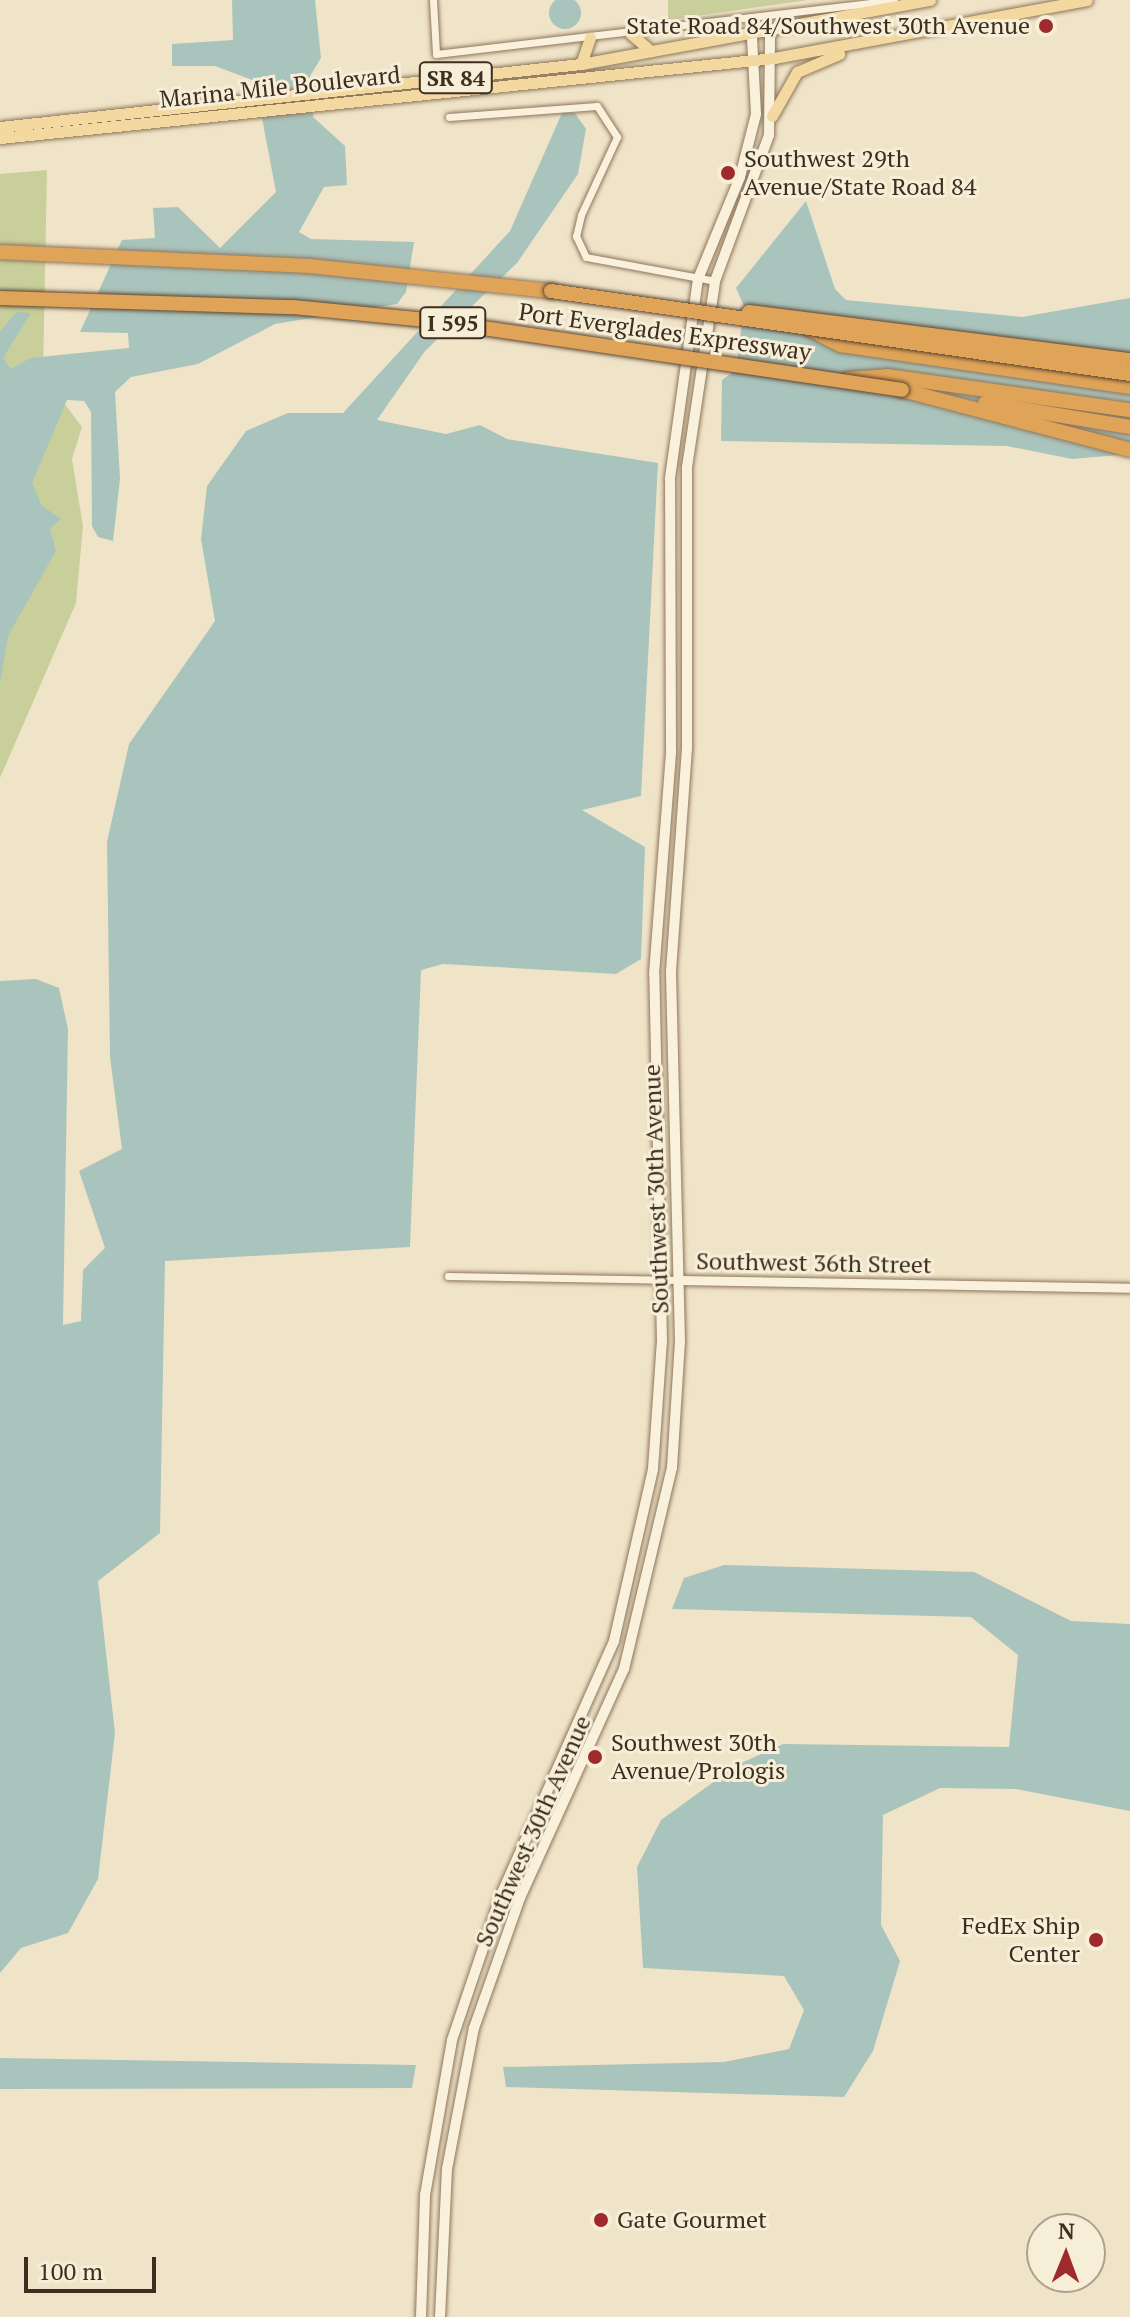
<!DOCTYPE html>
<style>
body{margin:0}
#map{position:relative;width:1130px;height:2317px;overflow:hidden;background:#f0e4c8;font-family:"PT Serif",serif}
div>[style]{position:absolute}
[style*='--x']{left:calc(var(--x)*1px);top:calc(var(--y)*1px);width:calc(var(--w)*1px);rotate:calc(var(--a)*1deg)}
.green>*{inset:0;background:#c9cf9b}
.water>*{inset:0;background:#a9c4bc}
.round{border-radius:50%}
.roads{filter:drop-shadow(0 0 2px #8d765c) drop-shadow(0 0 2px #8d765c)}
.minor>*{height:7px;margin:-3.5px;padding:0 3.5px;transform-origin:3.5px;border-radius:3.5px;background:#faf1dc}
.tertiary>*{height:9px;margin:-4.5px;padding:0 4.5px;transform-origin:4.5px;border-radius:4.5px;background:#faf1dc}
.secondary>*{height:10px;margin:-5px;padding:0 5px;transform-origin:5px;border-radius:5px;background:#faf1dc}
.primary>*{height:11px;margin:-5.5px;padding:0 5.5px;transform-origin:5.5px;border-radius:5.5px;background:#f3d9a0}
.motorway>*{height:14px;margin:-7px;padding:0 7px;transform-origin:7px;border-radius:7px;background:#e0a458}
.bridges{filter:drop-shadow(0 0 2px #5b4430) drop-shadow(0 0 2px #5b4430)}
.motorway-bridge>*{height:14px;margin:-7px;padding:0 7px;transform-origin:7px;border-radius:7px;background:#e0a458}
.dots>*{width:22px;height:22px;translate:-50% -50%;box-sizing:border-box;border:4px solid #f7eed8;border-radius:50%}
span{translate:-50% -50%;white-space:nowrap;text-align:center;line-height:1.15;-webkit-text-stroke:6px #f7eed8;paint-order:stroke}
.shield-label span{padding:2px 6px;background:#f7eed8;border:2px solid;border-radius:6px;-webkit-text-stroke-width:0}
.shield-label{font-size:22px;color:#3d2e20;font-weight:700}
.poi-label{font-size:24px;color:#3d2e20}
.right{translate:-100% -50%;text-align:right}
.left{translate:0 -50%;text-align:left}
.street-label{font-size:24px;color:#3d2e20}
.north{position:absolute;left:1026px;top:2213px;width:80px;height:80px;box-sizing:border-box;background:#f7eed8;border:2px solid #ada18e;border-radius:50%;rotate:1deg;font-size:22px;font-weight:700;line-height:32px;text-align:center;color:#3d2e20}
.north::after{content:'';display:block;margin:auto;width:28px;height:36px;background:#9e2a2b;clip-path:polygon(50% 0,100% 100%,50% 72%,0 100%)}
.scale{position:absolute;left:24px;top:2257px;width:132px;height:36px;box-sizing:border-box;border:4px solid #3d2e20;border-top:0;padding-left:10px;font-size:24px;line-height:28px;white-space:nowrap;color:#3d2e20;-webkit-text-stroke:6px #f7eed8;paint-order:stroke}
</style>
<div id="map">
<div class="green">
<i style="clip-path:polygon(668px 0,808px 0,668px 20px)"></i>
<i style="clip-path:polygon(47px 170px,43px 375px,82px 427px,72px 459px,83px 526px,76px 603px,0 778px,0 174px)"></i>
</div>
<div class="water">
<i class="round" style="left:549px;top:-3px;width:32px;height:32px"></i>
<i style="clip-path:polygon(232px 0,315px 0,321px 58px,310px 76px,313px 117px,345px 146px,347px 185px,324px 187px,299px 232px,311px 239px,414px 242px,406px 292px,397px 304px,275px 324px,198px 364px,131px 377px,115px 392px,120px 479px,113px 541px,98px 537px,92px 526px,91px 412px,84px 401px,67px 400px,32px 483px,42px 506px,61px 519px,50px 529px,56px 551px,8px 636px,0 684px,0 332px,16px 312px,31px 313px,3px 358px,11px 369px,30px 358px,129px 348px,128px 333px,80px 332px,122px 240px,155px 238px,153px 208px,178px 207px,220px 248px,276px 192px,255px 81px,215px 66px,172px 66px,172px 44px,233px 40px)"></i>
<i style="clip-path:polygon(562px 113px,575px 113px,586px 129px,578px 174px,517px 263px,425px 351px,377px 420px,446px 434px,480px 425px,507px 439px,658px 463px,641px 796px,582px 810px,645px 847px,641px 959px,616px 974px,443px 964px,421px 970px,410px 1247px,165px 1261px,160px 1533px,98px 1581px,115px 1733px,98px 1879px,68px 1933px,21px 1948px,0 1973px,0 981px,36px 979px,59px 988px,68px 1029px,63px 1325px,81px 1321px,83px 1270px,105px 1248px,79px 1171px,122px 1149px,110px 1057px,107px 842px,129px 744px,215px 621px,201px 539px,207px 486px,246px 431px,288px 413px,343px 413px,510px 231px)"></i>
<i style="clip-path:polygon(806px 201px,835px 289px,846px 300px,1022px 317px,1130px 298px,1130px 454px,1072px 459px,1007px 446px,721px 441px,722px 380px,736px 370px,744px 306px,736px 288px)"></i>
<i style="clip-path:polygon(724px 1565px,974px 1572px,1071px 1621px,1130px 1624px,1130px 1811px,1016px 1789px,940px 1788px,883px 1815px,881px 1925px,900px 1961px,873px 2051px,844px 2097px,506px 2087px,503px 2067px,724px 2062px,789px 2049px,804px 2010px,784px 1976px,643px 1968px,637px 1867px,661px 1820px,737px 1765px,783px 1744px,1009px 1747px,1018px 1655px,971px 1617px,672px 1609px,684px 1578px)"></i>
<i style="clip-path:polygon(0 2058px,416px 2065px,412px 2088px,0 2089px)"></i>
</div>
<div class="roads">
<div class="minor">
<i style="--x:433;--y:0;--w:54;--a:86.8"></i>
<i style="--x:436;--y:54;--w:461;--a:-6.7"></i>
<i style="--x:449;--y:117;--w:148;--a:-4.3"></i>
<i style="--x:597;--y:106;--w:37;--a:57"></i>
<i style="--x:617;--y:137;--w:86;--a:114.8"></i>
<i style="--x:581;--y:215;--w:22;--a:103"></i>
<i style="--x:576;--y:236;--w:23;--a:65"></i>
<i style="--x:586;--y:257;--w:131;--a:10.5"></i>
<i style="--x:448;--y:1276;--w:232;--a:1"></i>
</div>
<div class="tertiary">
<i style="--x:680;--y:1280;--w:450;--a:1"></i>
</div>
<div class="secondary">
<i style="--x:421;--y:2317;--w:122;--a:-88.1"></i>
<i style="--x:425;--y:2195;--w:157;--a:-80.1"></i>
<i style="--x:452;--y:2040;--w:153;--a:-71.3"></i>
<i style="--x:501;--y:1895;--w:278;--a:-66"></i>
<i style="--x:614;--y:1641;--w:176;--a:-77.2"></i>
<i style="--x:653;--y:1469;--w:128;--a:-86"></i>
<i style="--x:662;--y:1341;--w:367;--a:-91.2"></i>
<i style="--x:654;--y:974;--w:224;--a:-85.6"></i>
<i style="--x:671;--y:751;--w:273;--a:-90.2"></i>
<i style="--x:670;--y:478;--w:201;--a:-82"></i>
<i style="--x:698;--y:279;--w:110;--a:-67.6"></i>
<i style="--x:740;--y:177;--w:65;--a:-75.7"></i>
<i style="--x:756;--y:114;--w:76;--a:-93"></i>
<i style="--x:440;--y:2317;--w:148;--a:-87.3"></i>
<i style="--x:447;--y:2169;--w:144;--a:-79.2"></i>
<i style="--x:474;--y:2028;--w:138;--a:-70.5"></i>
<i style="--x:520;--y:1898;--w:252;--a:-65.6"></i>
<i style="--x:624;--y:1669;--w:207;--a:-76.6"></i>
<i style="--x:672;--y:1468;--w:126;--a:-86.4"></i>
<i style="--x:680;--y:1342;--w:371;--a:-91.4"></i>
<i style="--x:671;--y:971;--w:224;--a:-85.9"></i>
<i style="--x:687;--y:748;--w:281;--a:-90"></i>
<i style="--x:687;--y:467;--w:188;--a:-81.4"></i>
<i style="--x:715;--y:281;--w:156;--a:-69.7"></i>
<i style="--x:769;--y:135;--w:100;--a:-89.4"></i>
</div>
<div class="primary">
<i style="--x:630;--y:33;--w:28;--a:41"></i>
<i style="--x:581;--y:64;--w:28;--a:-71"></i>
<i style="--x:772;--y:116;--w:51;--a:-60.4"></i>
<i style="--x:797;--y:72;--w:46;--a:-23.2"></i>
<i style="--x:0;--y:127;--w:584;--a:-6.19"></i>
<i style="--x:581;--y:64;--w:355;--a:-10.4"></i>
<i style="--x:0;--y:138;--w:778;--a:-5.9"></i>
<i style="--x:774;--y:58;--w:318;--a:-10.5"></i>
</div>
<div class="motorway">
<i style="--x:0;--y:252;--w:309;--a:2.6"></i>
<i style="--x:309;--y:266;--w:243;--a:5.9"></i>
<i style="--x:811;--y:330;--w:34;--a:27"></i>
<i style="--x:841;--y:345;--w:292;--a:8.3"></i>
<i style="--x:848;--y:379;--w:39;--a:-4"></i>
<i style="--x:887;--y:376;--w:245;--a:8"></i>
<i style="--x:902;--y:390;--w:236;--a:14.7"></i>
<i style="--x:985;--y:403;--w:147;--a:9.4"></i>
</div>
</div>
<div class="bridges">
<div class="motorway-bridge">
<i style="--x:551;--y:291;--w:585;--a:8.16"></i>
<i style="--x:0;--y:298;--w:293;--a:1.8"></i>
<i style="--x:293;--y:307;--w:144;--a:5.6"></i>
<i style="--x:436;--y:321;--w:471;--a:8.4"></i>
<i style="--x:749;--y:312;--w:384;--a:7.2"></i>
</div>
</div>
<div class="dots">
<i style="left:1046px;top:26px;background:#9e2a2b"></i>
<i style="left:728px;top:173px;background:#9e2a2b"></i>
<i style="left:595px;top:1757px;background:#9e2a2b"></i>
<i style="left:1096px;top:1940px;background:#9e2a2b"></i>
<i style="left:601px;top:2220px;background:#9e2a2b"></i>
</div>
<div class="shield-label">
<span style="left:456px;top:78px">SR 84</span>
<span style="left:453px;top:323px">I 595</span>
</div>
<div class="poi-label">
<span class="right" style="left:1030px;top:26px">State Road 84/Southwest 30th Avenue</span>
<span class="left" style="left:744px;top:173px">Southwest 29th<br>Avenue/State Road 84</span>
<span class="left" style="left:611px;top:1757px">Southwest 30th<br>Avenue/Prologis</span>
<span class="right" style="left:1080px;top:1940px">FedEx Ship<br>Center</span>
<span class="left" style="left:617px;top:2220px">Gate Gourmet</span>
</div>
<div class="street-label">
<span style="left:280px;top:87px;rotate:-6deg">Marina Mile Boulevard</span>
<span style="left:665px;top:332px;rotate:8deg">Port Everglades Expressway</span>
<span style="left:656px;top:1189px;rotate:-92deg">Southwest 30th Avenue</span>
<span style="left:814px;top:1263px;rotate:1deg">Southwest 36th Street</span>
<span style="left:533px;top:1831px;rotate:-66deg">Southwest 30th Avenue</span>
</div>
<div class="north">N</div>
<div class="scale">100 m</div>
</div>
